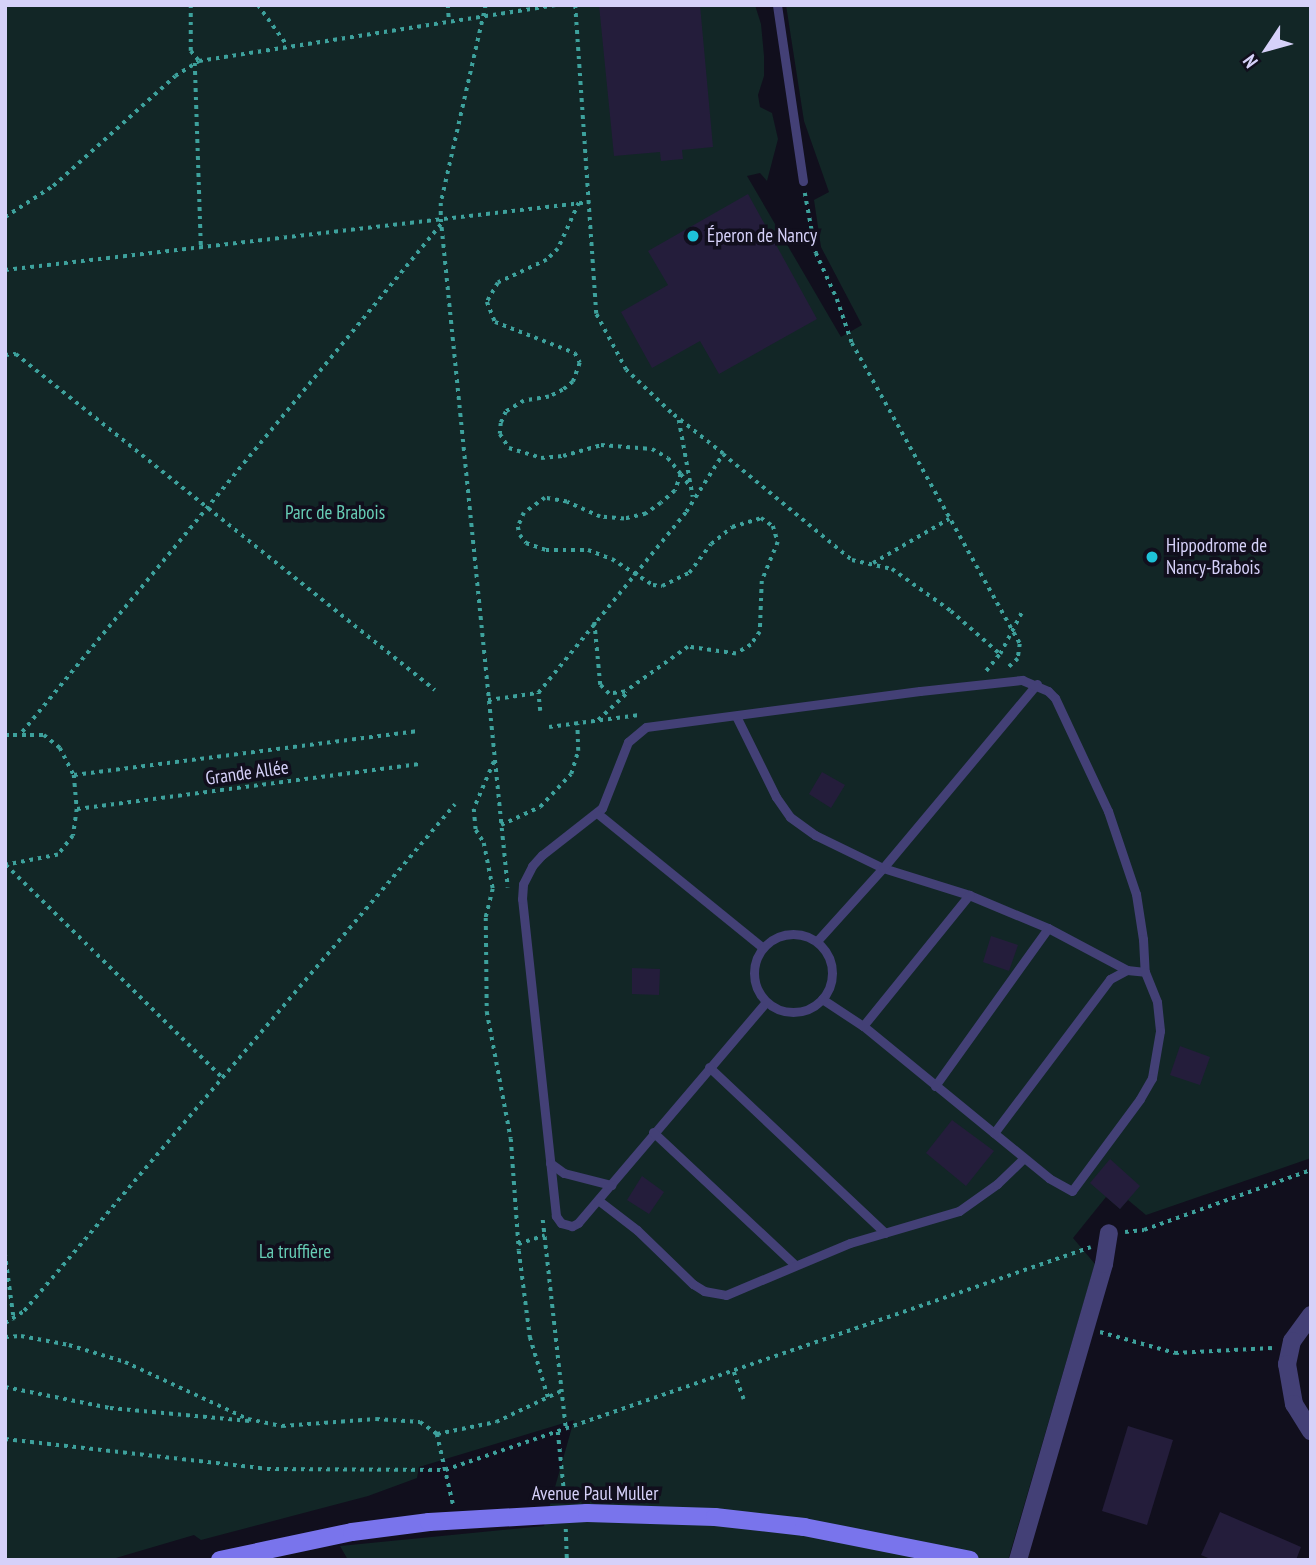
<!DOCTYPE html>
<meta charset="utf-8">
<style>
body{margin:0}
#map{position:relative;width:1316px;height:1565px;overflow:hidden;background:#110f1d;font-family:"PT Sans Narrow",sans-serif}
div>[style]{position:absolute}
[style*='--x']{left:calc(var(--x)*1px);top:calc(var(--y)*1px);width:calc(var(--w)*1px);rotate:calc(var(--a)*1deg)}
.green>*{inset:0;background:#122626}
.building>*{inset:0;background:#241d3b}
.path>*{height:3.5px;margin-top:-1.75px;transform-origin:0;background:repeating-linear-gradient(90deg,#3da19c 0 3.5px,transparent 0 8.5px)}
.service>*{height:9px;margin:-4.5px;padding:0 4.5px;transform-origin:4.5px;border-radius:4.5px;background:#434076}
.service>.ring{margin:-4.5px;padding:0;box-sizing:content-box;background:none;border:9px solid #434076;border-radius:50%}
.minor>*{height:18px;margin:-9px;padding:0 9px;transform-origin:9px;border-radius:9px;background:#434076}
.secondary>*{height:18px;margin:-9px;padding:0 9px;transform-origin:9px;border-radius:9px;background:#7974ec}
.dots>*{width:19px;height:19px;translate:-50% -50%;box-sizing:border-box;border:4px solid #110f1d;border-radius:50%}
span{translate:-50% -50%;white-space:nowrap;text-align:center;line-height:1.15;-webkit-text-stroke:7px #110f1d;paint-order:stroke}
.poi-label{font-size:19px;color:#d6d1f9}
.left{translate:0 -50%;text-align:left}
.park-label{font-size:19px;color:#67ceb6}
.street-label{font-size:19px;color:#d6d1f9}
.frame{position:absolute;inset:0;border:7px solid #d6d1f9;pointer-events:none}
.north{position:absolute;left:1232px;top:14px;width:70px;height:70px;-webkit-text-stroke:5px #110f1d;paint-order:stroke;rotate:234deg;font-size:19px;font-weight:700;line-height:28px;text-align:center;color:#d6d1f9}
.north::after{content:'';display:block;margin:auto;width:24px;height:32px;background:#d6d1f9;clip-path:polygon(50% 0,100% 100%,50% 72%,0 100%)}
</style>
<div id="map">
<div class="green">
<i style="clip-path:polygon(5px 5px,755px 5px,761px 24px,764px 56px,764px 76px,758px 95px,760px 107px,772px 113px,778px 139px,767px 181px,760px 173px,747px 176px,841px 337px,862px 325px,821px 247px,814px 200px,829px 192px,804px 121px,786px 5px,1311px 5px,1311px 1158px,1146px 1215px,1128px 1200px,1120px 1209px,1106px 1197px,1073px 1238px,1095px 1264px,1008px 1560px,348px 1560px,340px 1546px,544px 1526px,574px 1420px,419px 1467px,417px 1478px,368px 1496px,201px 1540px,194px 1535px,109px 1560px,5px 1560px)"></i>
</div>
<div class="building">
<i style="clip-path:polygon(599px 5px,700px 5px,713px 147px,682px 150px,683px 159px,661px 161px,660px 152px,614px 156px)"></i>
<i style="clip-path:polygon(748px 194px,817px 319px,719px 374px,700px 341px,652px 368px,621px 312px,668px 285px,648px 251px)"></i>
<i style="clip-path:polygon(822px 772px,845px 785px,831px 808px,809px 794px)"></i>
<i style="clip-path:polygon(991px 936px,1018px 945px,1009px 971px,983px 962px)"></i>
<i style="clip-path:polygon(632px 968px,660px 969px,659px 995px,632px 994px)"></i>
<i style="clip-path:polygon(1180px 1046px,1210px 1057px,1200px 1085px,1170px 1075px)"></i>
<i style="clip-path:polygon(952px 1120px,994px 1151px,966px 1186px,926px 1153px)"></i>
<i style="clip-path:polygon(1110px 1159px,1140px 1186px,1120px 1209px,1090px 1183px)"></i>
<i style="clip-path:polygon(642px 1176px,664px 1192px,649px 1214px,627px 1200px)"></i>
<i style="clip-path:polygon(1128px 1426px,1173px 1440px,1147px 1525px,1102px 1511px)"></i>
<i style="clip-path:polygon(1220px 1512px,1301px 1547px,1296px 1560px,1213px 1560px,1201px 1555px)"></i>
</div>
<div class="path">
<i style="--x:191;--y:5;--w:46;--a:90"></i>
<i style="--x:191;--y:51;--w:13;--a:51"></i>
<i style="--x:258;--y:5;--w:49;--a:54.1"></i>
<i style="--x:448;--y:5;--w:16;--a:86"></i>
<i style="--x:486;--y:5;--w:203;--a:102.8"></i>
<i style="--x:441;--y:203;--w:16;--a:90"></i>
<i style="--x:441;--y:219;--w:672;--a:84.28"></i>
<i style="--x:195;--y:63;--w:184;--a:88.1"></i>
<i style="--x:805;--y:193;--w:61;--a:79.6"></i>
<i style="--x:816;--y:253;--w:51;--a:65.5"></i>
<i style="--x:837;--y:299;--w:46;--a:71.2"></i>
<i style="--x:852;--y:343;--w:345;--a:60.8"></i>
<i style="--x:1020;--y:644;--w:15;--a:98"></i>
<i style="--x:1018;--y:659;--w:13;--a:138"></i>
<i style="--x:579;--y:203;--w:51;--a:114.5"></i>
<i style="--x:558;--y:249;--w:16;--a:135"></i>
<i style="--x:547;--y:260;--w:54;--a:154.9"></i>
<i style="--x:498;--y:283;--w:22;--a:120"></i>
<i style="--x:487;--y:302;--w:22;--a:68"></i>
<i style="--x:495;--y:322;--w:86;--a:21.2"></i>
<i style="--x:575;--y:353;--w:11;--a:63"></i>
<i style="--x:580;--y:363;--w:20;--a:110"></i>
<i style="--x:573;--y:382;--w:13;--a:141"></i>
<i style="--x:563;--y:390;--w:16;--a:153"></i>
<i style="--x:549;--y:397;--w:25;--a:171"></i>
<i style="--x:524;--y:401;--w:21;--a:149"></i>
<i style="--x:506;--y:412;--w:12;--a:114"></i>
<i style="--x:501;--y:423;--w:11;--a:95"></i>
<i style="--x:500;--y:434;--w:17;--a:57"></i>
<i style="--x:509;--y:448;--w:34;--a:17"></i>
<i style="--x:541;--y:458;--w:22;--a:-5"></i>
<i style="--x:563;--y:456;--w:40;--a:-16"></i>
<i style="--x:601;--y:445;--w:51;--a:4.5"></i>
<i style="--x:652;--y:449;--w:18;--a:29"></i>
<i style="--x:668;--y:458;--w:21;--a:51"></i>
<i style="--x:681;--y:474;--w:18;--a:109"></i>
<i style="--x:675;--y:491;--w:18;--a:139"></i>
<i style="--x:661;--y:503;--w:19;--a:144"></i>
<i style="--x:646;--y:514;--w:23;--a:167"></i>
<i style="--x:624;--y:519;--w:24;--a:-175"></i>
<i style="--x:600;--y:517;--w:36;--a:-156"></i>
<i style="--x:567;--y:502;--w:22;--a:-170"></i>
<i style="--x:545;--y:498;--w:26;--a:144"></i>
<i style="--x:524;--y:513;--w:15;--a:113"></i>
<i style="--x:518;--y:527;--w:8;--a:76"></i>
<i style="--x:520;--y:535;--w:10;--a:53"></i>
<i style="--x:526;--y:543;--w:21;--a:19"></i>
<i style="--x:546;--y:550;--w:42;--a:0"></i>
<i style="--x:588;--y:550;--w:26;--a:21"></i>
<i style="--x:612;--y:559;--w:49;--a:32.4"></i>
<i style="--x:653;--y:585;--w:9;--a:6"></i>
<i style="--x:662;--y:586;--w:30;--a:-26"></i>
<i style="--x:689;--y:573;--w:36;--a:-53"></i>
<i style="--x:711;--y:544;--w:27;--a:-39"></i>
<i style="--x:732;--y:527;--w:30;--a:-17"></i>
<i style="--x:761;--y:518;--w:14;--a:34"></i>
<i style="--x:773;--y:526;--w:17;--a:73"></i>
<i style="--x:778;--y:542;--w:42;--a:112.3"></i>
<i style="--x:762;--y:581;--w:51;--a:92.2"></i>
<i style="--x:760;--y:632;--w:16;--a:125"></i>
<i style="--x:751;--y:645;--w:17;--a:149"></i>
<i style="--x:736;--y:654;--w:49;--a:-171.7"></i>
<i style="--x:688;--y:647;--w:77;--a:144.5"></i>
<i style="--x:625;--y:692;--w:16;--a:173"></i>
<i style="--x:609;--y:694;--w:13;--a:-135"></i>
<i style="--x:600;--y:685;--w:63;--a:-95.4"></i>
<i style="--x:5;--y:217;--w:57;--a:-32.9"></i>
<i style="--x:53;--y:186;--w:164;--a:-42"></i>
<i style="--x:175;--y:76;--w:28;--a:-32"></i>
<i style="--x:199;--y:61;--w:361;--a:-8.9"></i>
<i style="--x:5;--y:270;--w:589;--a:-6.63"></i>
<i style="--x:5;--y:355;--w:11;--a:-5"></i>
<i style="--x:16;--y:354;--w:537;--a:38.73"></i>
<i style="--x:679;--y:420;--w:78;--a:79.7"></i>
<i style="--x:723;--y:454;--w:167;--a:39.4"></i>
<i style="--x:852;--y:560;--w:41;--a:12.7"></i>
<i style="--x:892;--y:569;--w:72;--a:35.4"></i>
<i style="--x:951;--y:611;--w:65;--a:41.3"></i>
<i style="--x:681;--y:474;--w:17;--a:54"></i>
<i style="--x:873;--y:563;--w:88;--a:-30.1"></i>
<i style="--x:986;--y:671;--w:22;--a:-51"></i>
<i style="--x:1000;--y:654;--w:50;--a:-62.4"></i>
<i style="--x:488;--y:700;--w:50;--a:-8"></i>
<i style="--x:540;--y:711;--w:18;--a:-96"></i>
<i style="--x:538;--y:693;--w:234;--a:-50.7"></i>
<i style="--x:686;--y:512;--w:69;--a:-57.5"></i>
<i style="--x:723;--y:454;--w:66;--a:-141.7"></i>
<i style="--x:671;--y:413;--w:62;--a:-136.3"></i>
<i style="--x:626;--y:370;--w:64;--a:-118.2"></i>
<i style="--x:596;--y:314;--w:310;--a:-93.9"></i>
<i style="--x:598;--y:720;--w:41;--a:-43"></i>
<i style="--x:549;--y:727;--w:91;--a:-7.6"></i>
<i style="--x:22;--y:732;--w:659;--a:-50.48"></i>
<i style="--x:5;--y:735;--w:39;--a:0"></i>
<i style="--x:44;--y:735;--w:21;--a:39"></i>
<i style="--x:60;--y:748;--w:30;--a:63"></i>
<i style="--x:74;--y:775;--w:34;--a:85"></i>
<i style="--x:77;--y:809;--w:27;--a:98"></i>
<i style="--x:73;--y:836;--w:24;--a:128"></i>
<i style="--x:58;--y:855;--w:52;--a:168.9"></i>
<i style="--x:494;--y:762;--w:51;--a:113.1"></i>
<i style="--x:474;--y:809;--w:21;--a:85"></i>
<i style="--x:476;--y:830;--w:15;--a:58"></i>
<i style="--x:484;--y:843;--w:47;--a:78.9"></i>
<i style="--x:493;--y:889;--w:30;--a:104"></i>
<i style="--x:486;--y:918;--w:94;--a:89.4"></i>
<i style="--x:487;--y:1012;--w:129;--a:79.3"></i>
<i style="--x:511;--y:1139;--w:112;--a:85.9"></i>
<i style="--x:519;--y:1251;--w:87;--a:82.7"></i>
<i style="--x:530;--y:1337;--w:63;--a:73.3"></i>
<i style="--x:74;--y:775;--w:345;--a:-7.3"></i>
<i style="--x:77;--y:809;--w:347;--a:-7.5"></i>
<i style="--x:501;--y:825;--w:43;--a:-24.8"></i>
<i style="--x:540;--y:807;--w:45;--a:-46.8"></i>
<i style="--x:571;--y:774;--w:24;--a:-73"></i>
<i style="--x:578;--y:751;--w:27;--a:-92"></i>
<i style="--x:6;--y:865;--w:304;--a:44.5"></i>
<i style="--x:543;--y:1220;--w:211;--a:83.7"></i>
<i style="--x:1125;--y:1232;--w:19;--a:-6"></i>
<i style="--x:1144;--y:1230;--w:177;--a:-19.8"></i>
<i style="--x:518;--y:1244;--w:28;--a:-18"></i>
<i style="--x:5;--y:1253;--w:68;--a:82.3"></i>
<i style="--x:5;--y:1323;--w:22;--a:-32"></i>
<i style="--x:24;--y:1311;--w:665;--a:-49.63"></i>
<i style="--x:1100;--y:1332;--w:78;--a:15.6"></i>
<i style="--x:1175;--y:1353;--w:99;--a:-2.9"></i>
<i style="--x:5;--y:1337;--w:16;--a:-4"></i>
<i style="--x:21;--y:1336;--w:49;--a:10.6"></i>
<i style="--x:69;--y:1345;--w:59;--a:16.9"></i>
<i style="--x:125;--y:1362;--w:136;--a:24.9"></i>
<i style="--x:248;--y:1419;--w:35;--a:12"></i>
<i style="--x:282;--y:1426;--w:94;--a:-4.3"></i>
<i style="--x:376;--y:1419;--w:44;--a:3.9"></i>
<i style="--x:420;--y:1422;--w:21;--a:35"></i>
<i style="--x:437;--y:1434;--w:60;--a:-11.5"></i>
<i style="--x:496;--y:1422;--w:72;--a:-25.5"></i>
<i style="--x:734;--y:1372;--w:29;--a:70"></i>
<i style="--x:5;--y:1387;--w:107;--a:11.3"></i>
<i style="--x:110;--y:1408;--w:140;--a:5.3"></i>
<i style="--x:558;--y:1432;--w:68;--a:84.1"></i>
<i style="--x:437;--y:1434;--w:72;--a:77.1"></i>
<i style="--x:5;--y:1439;--w:264;--a:6.5"></i>
<i style="--x:267;--y:1469;--w:178;--a:0.3"></i>
<i style="--x:445;--y:1470;--w:683;--a:-19.04"></i>
<i style="--x:566;--y:1529;--w:31;--a:88"></i>
</div>
<div class="service">
<i style="--x:777;--y:5;--w:178;--a:81.6"></i>
<i style="--x:736;--y:716;--w:90;--a:63.7"></i>
<i style="--x:776;--y:797;--w:24;--a:55"></i>
<i style="--x:790;--y:817;--w:31;--a:36"></i>
<i style="--x:815;--y:835;--w:76;--a:25.9"></i>
<i style="--x:883;--y:868;--w:90;--a:17.4"></i>
<i style="--x:969;--y:895;--w:86;--a:22.7"></i>
<i style="--x:1048;--y:928;--w:89;--a:28"></i>
<i style="--x:1127;--y:970;--w:18;--a:6"></i>
<i style="--x:597;--y:813;--w:213;--a:39.1"></i>
<i class="ring" style="left:754px;top:934px;width:69px;height:69px"></i>
<i style="--x:817;--y:941;--w:98;--a:-47.9"></i>
<i style="--x:883;--y:868;--w:240;--a:-50.1"></i>
<i style="--x:766;--y:1002;--w:290;--a:130.4"></i>
<i style="--x:578;--y:1223;--w:7;--a:153"></i>
<i style="--x:572;--y:1226;--w:11;--a:-165"></i>
<i style="--x:561;--y:1223;--w:9;--a:-126"></i>
<i style="--x:556;--y:1216;--w:319;--a:-96.1"></i>
<i style="--x:522;--y:899;--w:15;--a:-86"></i>
<i style="--x:523;--y:884;--w:20;--a:-63"></i>
<i style="--x:532;--y:866;--w:15;--a:-48"></i>
<i style="--x:542;--y:855;--w:76;--a:-38.1"></i>
<i style="--x:602;--y:808;--w:71;--a:-68.5"></i>
<i style="--x:628;--y:742;--w:23;--a:-40"></i>
<i style="--x:646;--y:727;--w:276;--a:-7.5"></i>
<i style="--x:920;--y:691;--w:103;--a:-6.2"></i>
<i style="--x:1022;--y:680;--w:28;--a:23"></i>
<i style="--x:1048;--y:691;--w:10;--a:45"></i>
<i style="--x:1055;--y:698;--w:125;--a:64.9"></i>
<i style="--x:1108;--y:811;--w:88;--a:71.4"></i>
<i style="--x:1136;--y:894;--w:46;--a:81.2"></i>
<i style="--x:1143;--y:939;--w:33;--a:87"></i>
<i style="--x:1145;--y:972;--w:32;--a:68"></i>
<i style="--x:1157;--y:1002;--w:29;--a:84"></i>
<i style="--x:1160;--y:1031;--w:48;--a:99.7"></i>
<i style="--x:1152;--y:1078;--w:24;--a:120"></i>
<i style="--x:1140;--y:1099;--w:114;--a:126.5"></i>
<i style="--x:1072;--y:1191;--w:26;--a:-151"></i>
<i style="--x:1049;--y:1178;--w:240;--a:-140.7"></i>
<i style="--x:863;--y:1026;--w:49;--a:-146.6"></i>
<i style="--x:863;--y:1026;--w:169;--a:-51"></i>
<i style="--x:709;--y:1067;--w:242;--a:43.3"></i>
<i style="--x:935;--y:1086;--w:194;--a:-54.4"></i>
<i style="--x:653;--y:1132;--w:195;--a:43.1"></i>
<i style="--x:994;--y:1133;--w:193;--a:-53"></i>
<i style="--x:1110;--y:979;--w:19;--a:-28"></i>
<i style="--x:550;--y:1163;--w:17;--a:36"></i>
<i style="--x:564;--y:1173;--w:49;--a:14.3"></i>
<i style="--x:598;--y:1200;--w:49;--a:37.6"></i>
<i style="--x:637;--y:1230;--w:78;--a:44"></i>
<i style="--x:693;--y:1284;--w:13;--a:32"></i>
<i style="--x:704;--y:1291;--w:22;--a:10"></i>
<i style="--x:726;--y:1295;--w:134;--a:-22.8"></i>
<i style="--x:850;--y:1243;--w:114;--a:-16.4"></i>
<i style="--x:959;--y:1211;--w:47;--a:-35.4"></i>
<i style="--x:997;--y:1184;--w:37;--a:-44"></i>
</div>
<div class="minor">
<i style="--x:1311;--y:1315;--w:32;--a:126"></i>
<i style="--x:1292;--y:1341;--w:24;--a:102"></i>
<i style="--x:1287;--y:1364;--w:41;--a:80.1"></i>
<i style="--x:1294;--y:1404;--w:32;--a:58"></i>
<i style="--x:1018;--y:1560;--w:308;--a:-73.8"></i>
<i style="--x:1104;--y:1264;--w:31;--a:-81"></i>
</div>
<div class="secondary">
<i style="--x:220;--y:1560;--w:135;--a:-12"></i>
<i style="--x:352;--y:1532;--w:78;--a:-7.4"></i>
<i style="--x:429;--y:1522;--w:158;--a:-3.3"></i>
<i style="--x:587;--y:1513;--w:128;--a:1.8"></i>
<i style="--x:715;--y:1517;--w:90;--a:6.4"></i>
<i style="--x:804;--y:1527;--w:169;--a:11.2"></i>
</div>
<div class="dots">
<i style="left:693px;top:236px;background:#1ec2d8"></i>
<i style="left:1152px;top:557px;background:#1ec2d8"></i>
</div>
<div class="poi-label">
<span class="left" style="left:707px;top:236px">Éperon de Nancy</span>
<span class="left" style="left:1166px;top:557px">Hippodrome de<br>Nancy-Brabois</span>
</div>
<div class="park-label">
<span style="left:335px;top:513px">Parc de Brabois</span>
<span style="left:295px;top:1252px">La truffière</span>
</div>
<div class="street-label">
<span style="left:247px;top:773px;rotate:-8deg">Grande Allée</span>
<span style="left:595px;top:1494px">Avenue Paul Muller</span>
</div>
<div class="frame"></div>
<div class="north">N</div>
</div>
